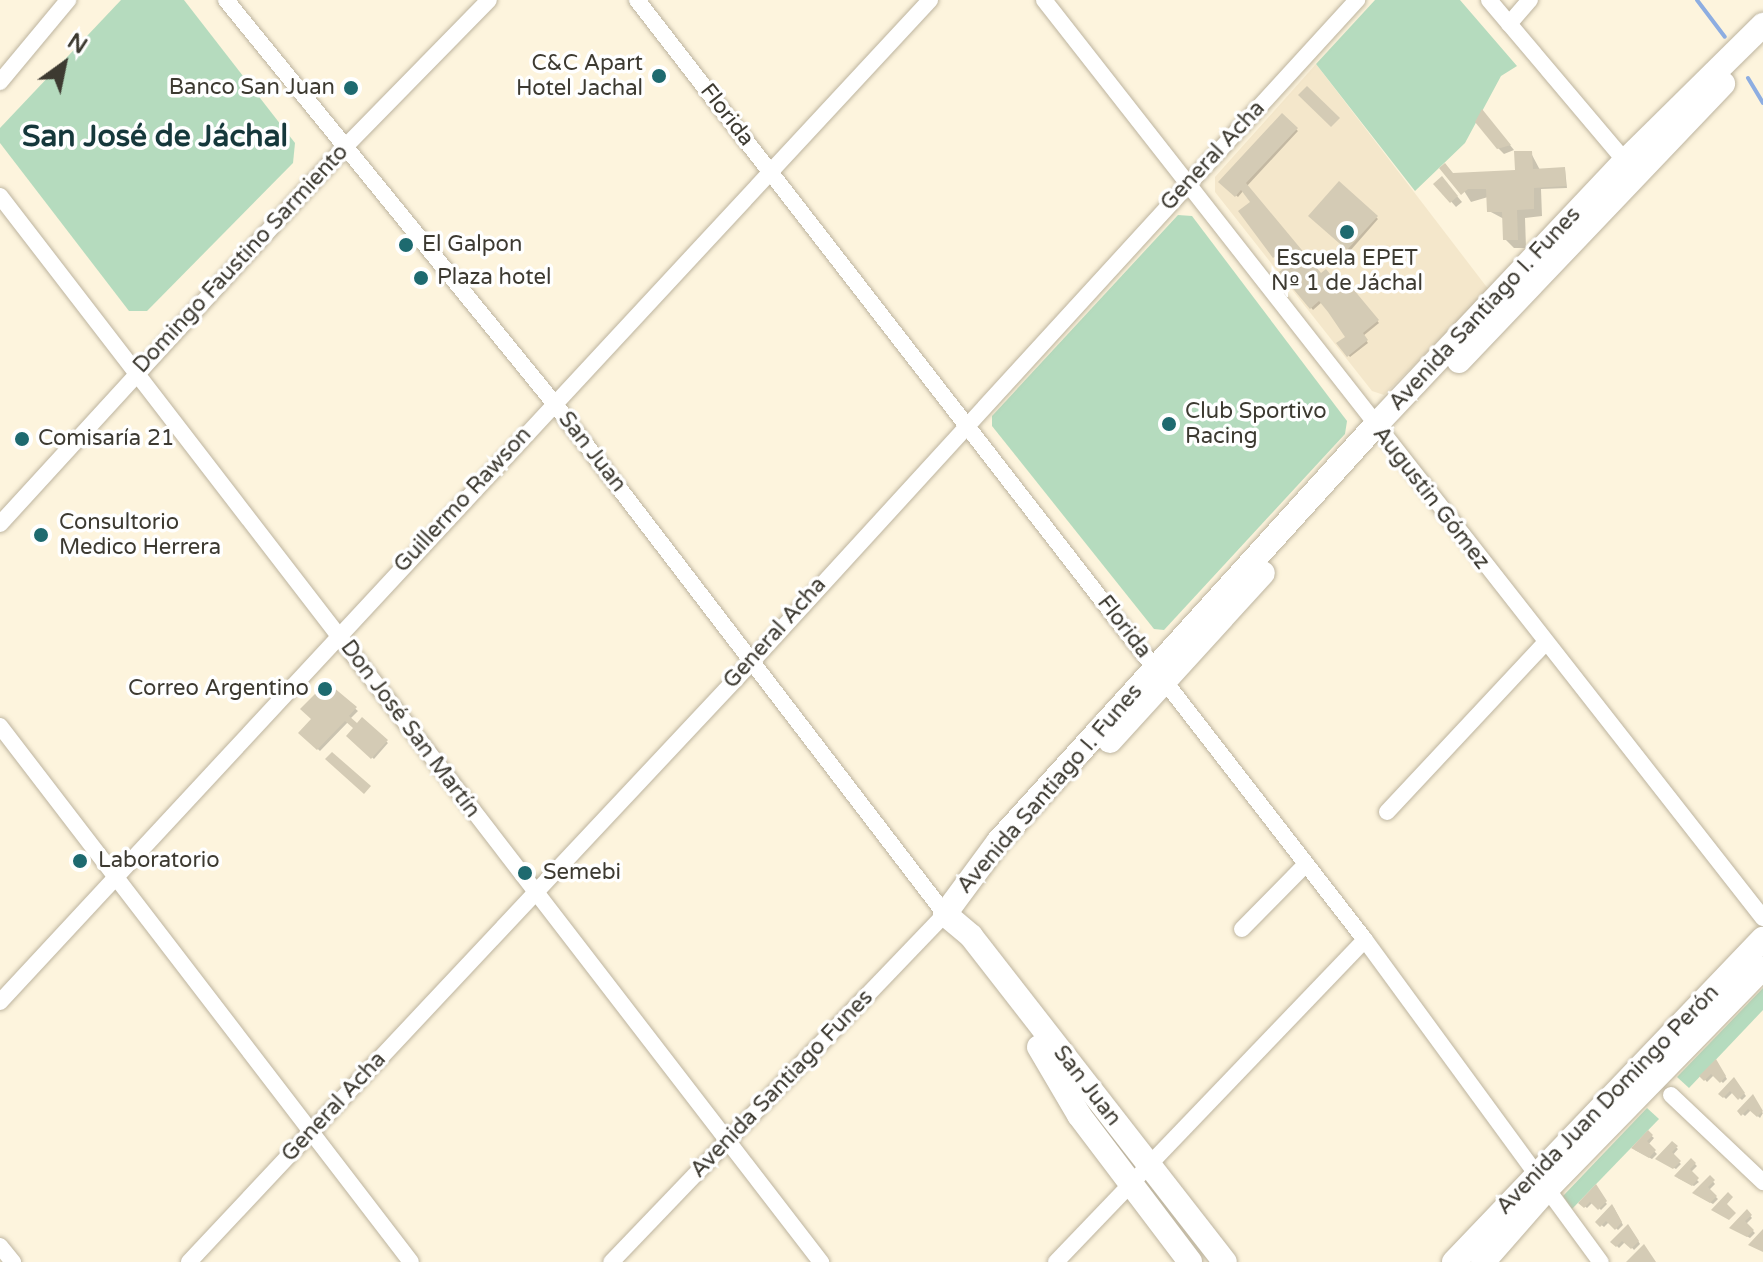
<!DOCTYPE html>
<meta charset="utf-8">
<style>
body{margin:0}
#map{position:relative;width:1763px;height:1262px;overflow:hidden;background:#fdf4dd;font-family:"Varela Round",sans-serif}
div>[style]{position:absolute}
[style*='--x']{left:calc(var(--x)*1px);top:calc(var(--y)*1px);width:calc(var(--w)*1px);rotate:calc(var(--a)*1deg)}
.built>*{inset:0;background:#f4e7cb}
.green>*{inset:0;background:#b5dbbe}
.shadow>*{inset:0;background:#0003}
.stream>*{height:4px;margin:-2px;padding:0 2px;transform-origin:2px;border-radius:2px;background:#8dade1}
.building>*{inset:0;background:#d4cbb5}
.roads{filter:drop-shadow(0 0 2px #bdb49f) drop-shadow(0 0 2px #bdb49f)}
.street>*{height:16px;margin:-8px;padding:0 8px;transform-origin:8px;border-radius:8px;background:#fff}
.secondary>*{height:24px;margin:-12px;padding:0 12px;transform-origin:12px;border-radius:12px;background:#fff}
.dots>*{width:22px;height:22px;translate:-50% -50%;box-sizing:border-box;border:4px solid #fff;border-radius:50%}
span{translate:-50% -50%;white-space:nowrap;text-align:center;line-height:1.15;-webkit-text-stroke:7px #fff;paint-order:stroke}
.poi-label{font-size:22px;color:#3d3a31}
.right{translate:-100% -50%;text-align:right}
.left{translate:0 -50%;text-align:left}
.street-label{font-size:22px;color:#3d3a31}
.district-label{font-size:30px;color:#16383b;font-weight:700}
.north{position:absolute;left:24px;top:24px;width:80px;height:80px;-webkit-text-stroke:6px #fff;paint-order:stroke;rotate:33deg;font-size:22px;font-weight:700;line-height:32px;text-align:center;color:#3d3a31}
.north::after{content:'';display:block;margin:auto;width:28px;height:36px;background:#3d3a31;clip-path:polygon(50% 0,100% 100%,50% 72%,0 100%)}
</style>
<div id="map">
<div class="built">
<i style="clip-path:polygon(1316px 64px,1489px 290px,1384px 395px,1372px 391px,1215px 192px,1215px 177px)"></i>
</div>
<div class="green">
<i style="clip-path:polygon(121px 0,184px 0,295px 143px,293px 163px,147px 311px,129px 311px,0 143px,0 128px)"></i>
<i style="clip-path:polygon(1375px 0,1460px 0,1517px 66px,1501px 76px,1465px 143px,1415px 191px,1316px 64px)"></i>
<i style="clip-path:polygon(1178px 215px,1192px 216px,1347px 421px,1345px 434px,1164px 630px,1154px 629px,992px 426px,992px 416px)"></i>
<i style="clip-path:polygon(1763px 988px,1763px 1010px,1689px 1088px,1677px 1077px)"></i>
<i style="clip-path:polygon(1647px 1108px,1659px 1119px,1572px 1209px,1563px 1196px)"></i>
</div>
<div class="shadow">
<i style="clip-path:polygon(1282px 116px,1298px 131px,1247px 186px,1321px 275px,1343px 292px,1349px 287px,1379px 323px,1363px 336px,1368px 343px,1350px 357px,1339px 343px,1347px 337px,1322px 302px,1313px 310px,1282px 272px,1292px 264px,1283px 253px,1275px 257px,1241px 212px,1253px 202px,1244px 190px,1238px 197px,1221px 182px)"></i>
<i style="clip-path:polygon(1487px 117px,1514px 150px,1504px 154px,1498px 148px)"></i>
<i style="clip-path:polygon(1531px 153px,1540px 170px,1565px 169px,1567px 188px,1541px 189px,1542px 216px,1525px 218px,1526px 248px,1514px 248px,1505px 239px,1504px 219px,1489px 211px,1488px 197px,1471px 202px,1454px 175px,1517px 172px)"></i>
<i style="clip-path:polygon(1339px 184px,1378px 219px,1350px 251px,1311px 215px)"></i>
<i style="clip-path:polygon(1436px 184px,1447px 184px,1462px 202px,1456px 207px)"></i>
<i style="clip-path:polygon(327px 685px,358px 711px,350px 719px,357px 726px,362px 720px,388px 743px,374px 759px,348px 736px,355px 728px,348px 722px,320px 751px,301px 733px,314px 719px)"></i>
<i style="clip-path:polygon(1716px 1062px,1727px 1079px,1723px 1083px,1714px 1075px,1707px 1082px,1702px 1076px)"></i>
<i style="clip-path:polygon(1734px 1080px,1746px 1096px,1742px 1100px,1733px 1092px,1726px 1099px,1721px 1094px)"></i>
<i style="clip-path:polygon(1756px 1106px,1763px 1113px,1760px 1118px,1751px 1110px,1745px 1116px,1739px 1111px)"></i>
<i style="clip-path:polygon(1648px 1133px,1654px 1138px,1648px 1145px,1657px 1154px,1652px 1159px,1635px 1150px)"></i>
<i style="clip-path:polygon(1672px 1144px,1678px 1149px,1672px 1156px,1681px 1164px,1676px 1169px,1660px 1160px)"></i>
<i style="clip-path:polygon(1691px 1160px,1697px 1166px,1690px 1173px,1699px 1182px,1694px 1186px,1678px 1178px)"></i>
<i style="clip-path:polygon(1710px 1178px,1715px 1184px,1709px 1190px,1718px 1199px,1713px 1204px,1697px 1195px)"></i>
<i style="clip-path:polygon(1599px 1196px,1607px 1204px,1601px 1210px,1593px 1202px,1587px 1208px,1581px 1203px)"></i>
<i style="clip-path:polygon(1614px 1208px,1623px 1225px,1618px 1230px,1609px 1222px,1604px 1227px,1598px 1222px)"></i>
<i style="clip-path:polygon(1747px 1212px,1752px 1218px,1746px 1224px,1755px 1233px,1750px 1238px,1733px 1229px)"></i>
<i style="clip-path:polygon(1630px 1228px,1640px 1244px,1634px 1250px,1626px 1241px,1619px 1248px,1613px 1242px)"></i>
</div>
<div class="stream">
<i style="--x:1697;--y:0;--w:46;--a:52.9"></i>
<i style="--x:1748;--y:78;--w:29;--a:59"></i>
</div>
<div class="building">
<i style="clip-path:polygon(1307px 86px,1340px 118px,1331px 127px,1298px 95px)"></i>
<i style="clip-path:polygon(1482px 109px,1511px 145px,1497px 149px,1475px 122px)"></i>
<i style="clip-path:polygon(1282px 113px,1298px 128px,1246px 183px,1321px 273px,1326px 269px,1343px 290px,1349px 284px,1379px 320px,1363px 333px,1368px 340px,1347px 357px,1336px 343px,1345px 337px,1328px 312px,1319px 301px,1310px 309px,1279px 272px,1289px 264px,1280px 253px,1273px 258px,1238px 211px,1250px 202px,1241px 190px,1235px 197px,1218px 182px)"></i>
<i style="clip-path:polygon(1514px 151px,1532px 151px,1533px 169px,1565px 167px,1566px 186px,1534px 188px,1534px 209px,1517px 210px,1518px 240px,1503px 240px,1502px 212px,1487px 212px,1486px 189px,1468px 189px,1461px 195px,1439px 168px,1445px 163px,1453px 173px,1515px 170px)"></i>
<i style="clip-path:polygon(1442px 176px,1458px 196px,1450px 203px,1433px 184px)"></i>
<i style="clip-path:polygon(1339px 181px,1378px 216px,1347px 250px,1308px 216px)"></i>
<i style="clip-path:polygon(327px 682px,357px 707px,349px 716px,357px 723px,362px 717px,388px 740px,371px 759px,346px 736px,353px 728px,345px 721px,317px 750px,298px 733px,311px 719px,300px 709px)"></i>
<i style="clip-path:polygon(332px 752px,371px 786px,364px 794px,325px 759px)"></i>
<i style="clip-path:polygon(1716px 1059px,1726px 1076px,1720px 1083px,1711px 1074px,1704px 1081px,1699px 1076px)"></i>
<i style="clip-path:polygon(1734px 1077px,1745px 1093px,1738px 1100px,1730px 1091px,1723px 1098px,1718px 1094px)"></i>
<i style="clip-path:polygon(1753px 1094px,1763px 1111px,1757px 1117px,1748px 1109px,1741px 1116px,1737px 1111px)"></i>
<i style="clip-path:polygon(1648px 1130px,1653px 1135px,1647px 1141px,1656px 1150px,1649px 1158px,1631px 1148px)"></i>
<i style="clip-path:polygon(1672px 1141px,1678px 1146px,1672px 1152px,1681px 1161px,1673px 1169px,1655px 1159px)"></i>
<i style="clip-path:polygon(1691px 1158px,1696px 1163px,1690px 1169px,1699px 1178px,1692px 1186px,1674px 1176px)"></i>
<i style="clip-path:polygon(1710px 1175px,1715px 1180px,1708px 1187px,1717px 1196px,1710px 1203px,1692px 1193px)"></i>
<i style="clip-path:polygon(1596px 1184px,1607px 1201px,1598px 1210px,1590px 1202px,1584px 1208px,1578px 1203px)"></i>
<i style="clip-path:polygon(1728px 1192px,1733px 1197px,1727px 1204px,1736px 1213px,1729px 1220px,1711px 1210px)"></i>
<i style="clip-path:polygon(1612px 1204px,1622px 1222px,1615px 1230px,1606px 1221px,1600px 1227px,1595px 1222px)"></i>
<i style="clip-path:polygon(1747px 1209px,1752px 1215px,1745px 1221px,1754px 1230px,1747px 1237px,1729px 1228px)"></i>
<i style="clip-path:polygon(1628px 1224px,1639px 1241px,1631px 1249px,1622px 1241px,1616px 1247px,1610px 1242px)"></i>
<i style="clip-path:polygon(1763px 1229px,1763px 1252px,1748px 1245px)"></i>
<i style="clip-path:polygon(1644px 1244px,1656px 1262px,1626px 1262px)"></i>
</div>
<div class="roads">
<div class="street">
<i style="--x:226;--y:0;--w:520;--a:50.86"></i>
<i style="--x:554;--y:403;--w:643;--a:52.58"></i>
<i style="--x:945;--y:914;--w:482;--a:133.8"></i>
<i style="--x:637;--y:0;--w:1189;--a:52.24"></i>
<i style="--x:1365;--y:940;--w:399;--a:53.8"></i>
<i style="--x:1044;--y:0;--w:1166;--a:51.93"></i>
<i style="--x:1489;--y:0;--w:219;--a:49.8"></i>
<i style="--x:1509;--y:24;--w:32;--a:-49"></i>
<i style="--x:0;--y:82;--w:107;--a:-50.3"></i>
<i style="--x:0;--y:196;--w:1346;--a:52.4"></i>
<i style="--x:0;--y:524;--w:510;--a:-47.54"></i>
<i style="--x:344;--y:148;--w:207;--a:-45.6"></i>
<i style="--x:0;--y:726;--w:675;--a:52.52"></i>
<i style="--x:1387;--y:812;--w:231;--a:-46.9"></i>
<i style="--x:1242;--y:929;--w:91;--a:-45.4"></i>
<i style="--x:0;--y:1002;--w:1367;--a:-47.13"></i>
<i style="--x:1671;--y:1095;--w:127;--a:43.4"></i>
<i style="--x:0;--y:1246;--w:21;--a:51"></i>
<i style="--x:189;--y:1262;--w:798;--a:-46.83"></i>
<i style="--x:735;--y:680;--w:922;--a:-47.55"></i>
<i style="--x:1056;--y:1262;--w:446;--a:-46.2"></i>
</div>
<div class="secondary">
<i style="--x:1459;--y:361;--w:383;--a:-46.4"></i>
<i style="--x:1110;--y:741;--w:227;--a:-47.7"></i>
<i style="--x:945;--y:914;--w:89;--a:-53.6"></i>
<i style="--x:998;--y:842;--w:561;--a:-47.82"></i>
<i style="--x:1375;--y:426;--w:364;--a:-46.7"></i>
<i style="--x:1625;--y:161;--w:194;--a:-44.6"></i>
<i style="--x:945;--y:914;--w:34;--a:40"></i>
<i style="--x:971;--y:936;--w:413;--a:52.1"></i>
<i style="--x:1039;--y:1047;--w:79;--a:59.5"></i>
<i style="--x:1079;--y:1115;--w:184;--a:52.9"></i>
<i style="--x:1454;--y:1262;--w:447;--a:-46.3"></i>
<i style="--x:1483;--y:1262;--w:96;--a:-48.8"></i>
<i style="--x:1546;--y:1190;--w:310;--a:-45.7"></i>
</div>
</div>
<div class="dots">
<i style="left:659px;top:76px;background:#1e6a6f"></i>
<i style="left:351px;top:88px;background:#1e6a6f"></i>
<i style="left:1347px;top:232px;background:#1e6a6f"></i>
<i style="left:406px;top:245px;background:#1e6a6f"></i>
<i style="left:421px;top:278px;background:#1e6a6f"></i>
<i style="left:1169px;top:424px;background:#1e6a6f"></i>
<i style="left:22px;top:439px;background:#1e6a6f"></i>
<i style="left:41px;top:535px;background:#1e6a6f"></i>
<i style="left:325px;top:689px;background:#1e6a6f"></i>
<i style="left:80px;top:861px;background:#1e6a6f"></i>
<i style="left:525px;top:873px;background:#1e6a6f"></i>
</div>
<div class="poi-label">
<span class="right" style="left:643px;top:76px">C&amp;C Apart<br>Hotel Jachal</span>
<span class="right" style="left:335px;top:88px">Banco San Juan</span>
<span class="left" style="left:422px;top:245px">El Galpon</span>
<span style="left:1347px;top:271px">Escuela EPET<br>Nº 1 de Jáchal</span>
<span class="left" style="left:437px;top:278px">Plaza hotel</span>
<span class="left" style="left:1185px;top:424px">Club Sportivo<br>Racing</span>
<span class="left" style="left:38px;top:439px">Comisaría 21</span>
<span class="left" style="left:59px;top:535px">Consultorio<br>Medico Herrera</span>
<span class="right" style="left:309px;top:689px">Correo Argentino</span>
<span class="left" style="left:98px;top:861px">Laboratorio</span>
<span class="left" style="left:543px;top:873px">Semebi</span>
</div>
<div class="street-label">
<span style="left:727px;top:115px;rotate:52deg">Florida</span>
<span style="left:1213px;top:156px;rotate:-47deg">General Acha</span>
<span style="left:241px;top:259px;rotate:-47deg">Domingo Faustino Sarmiento</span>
<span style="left:1485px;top:309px;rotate:-47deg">Avenida Santiago I. Funes</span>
<span style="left:592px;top:452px;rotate:52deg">San Juan</span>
<span style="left:1431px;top:498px;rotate:52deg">Augustin Gómez</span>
<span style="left:463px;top:500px;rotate:-47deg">Guillermo Rawson</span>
<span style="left:1124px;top:627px;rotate:52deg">Florida</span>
<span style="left:775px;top:633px;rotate:-48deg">General Acha</span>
<span style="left:410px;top:729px;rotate:53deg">Don José San Martín</span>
<span style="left:1050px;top:789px;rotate:-49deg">Avenida Santiago I. Funes</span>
<span style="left:782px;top:1084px;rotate:-46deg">Avenida Santiago Funes</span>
<span style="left:1087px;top:1086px;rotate:52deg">San Juan</span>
<span style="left:1608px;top:1100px;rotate:-46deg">Avenida Juan Domingo Perón</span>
<span style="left:334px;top:1107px;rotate:-47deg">General Acha</span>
</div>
<div class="district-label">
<span style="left:155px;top:137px">San José de Jáchal</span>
</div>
<div class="north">N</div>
</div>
